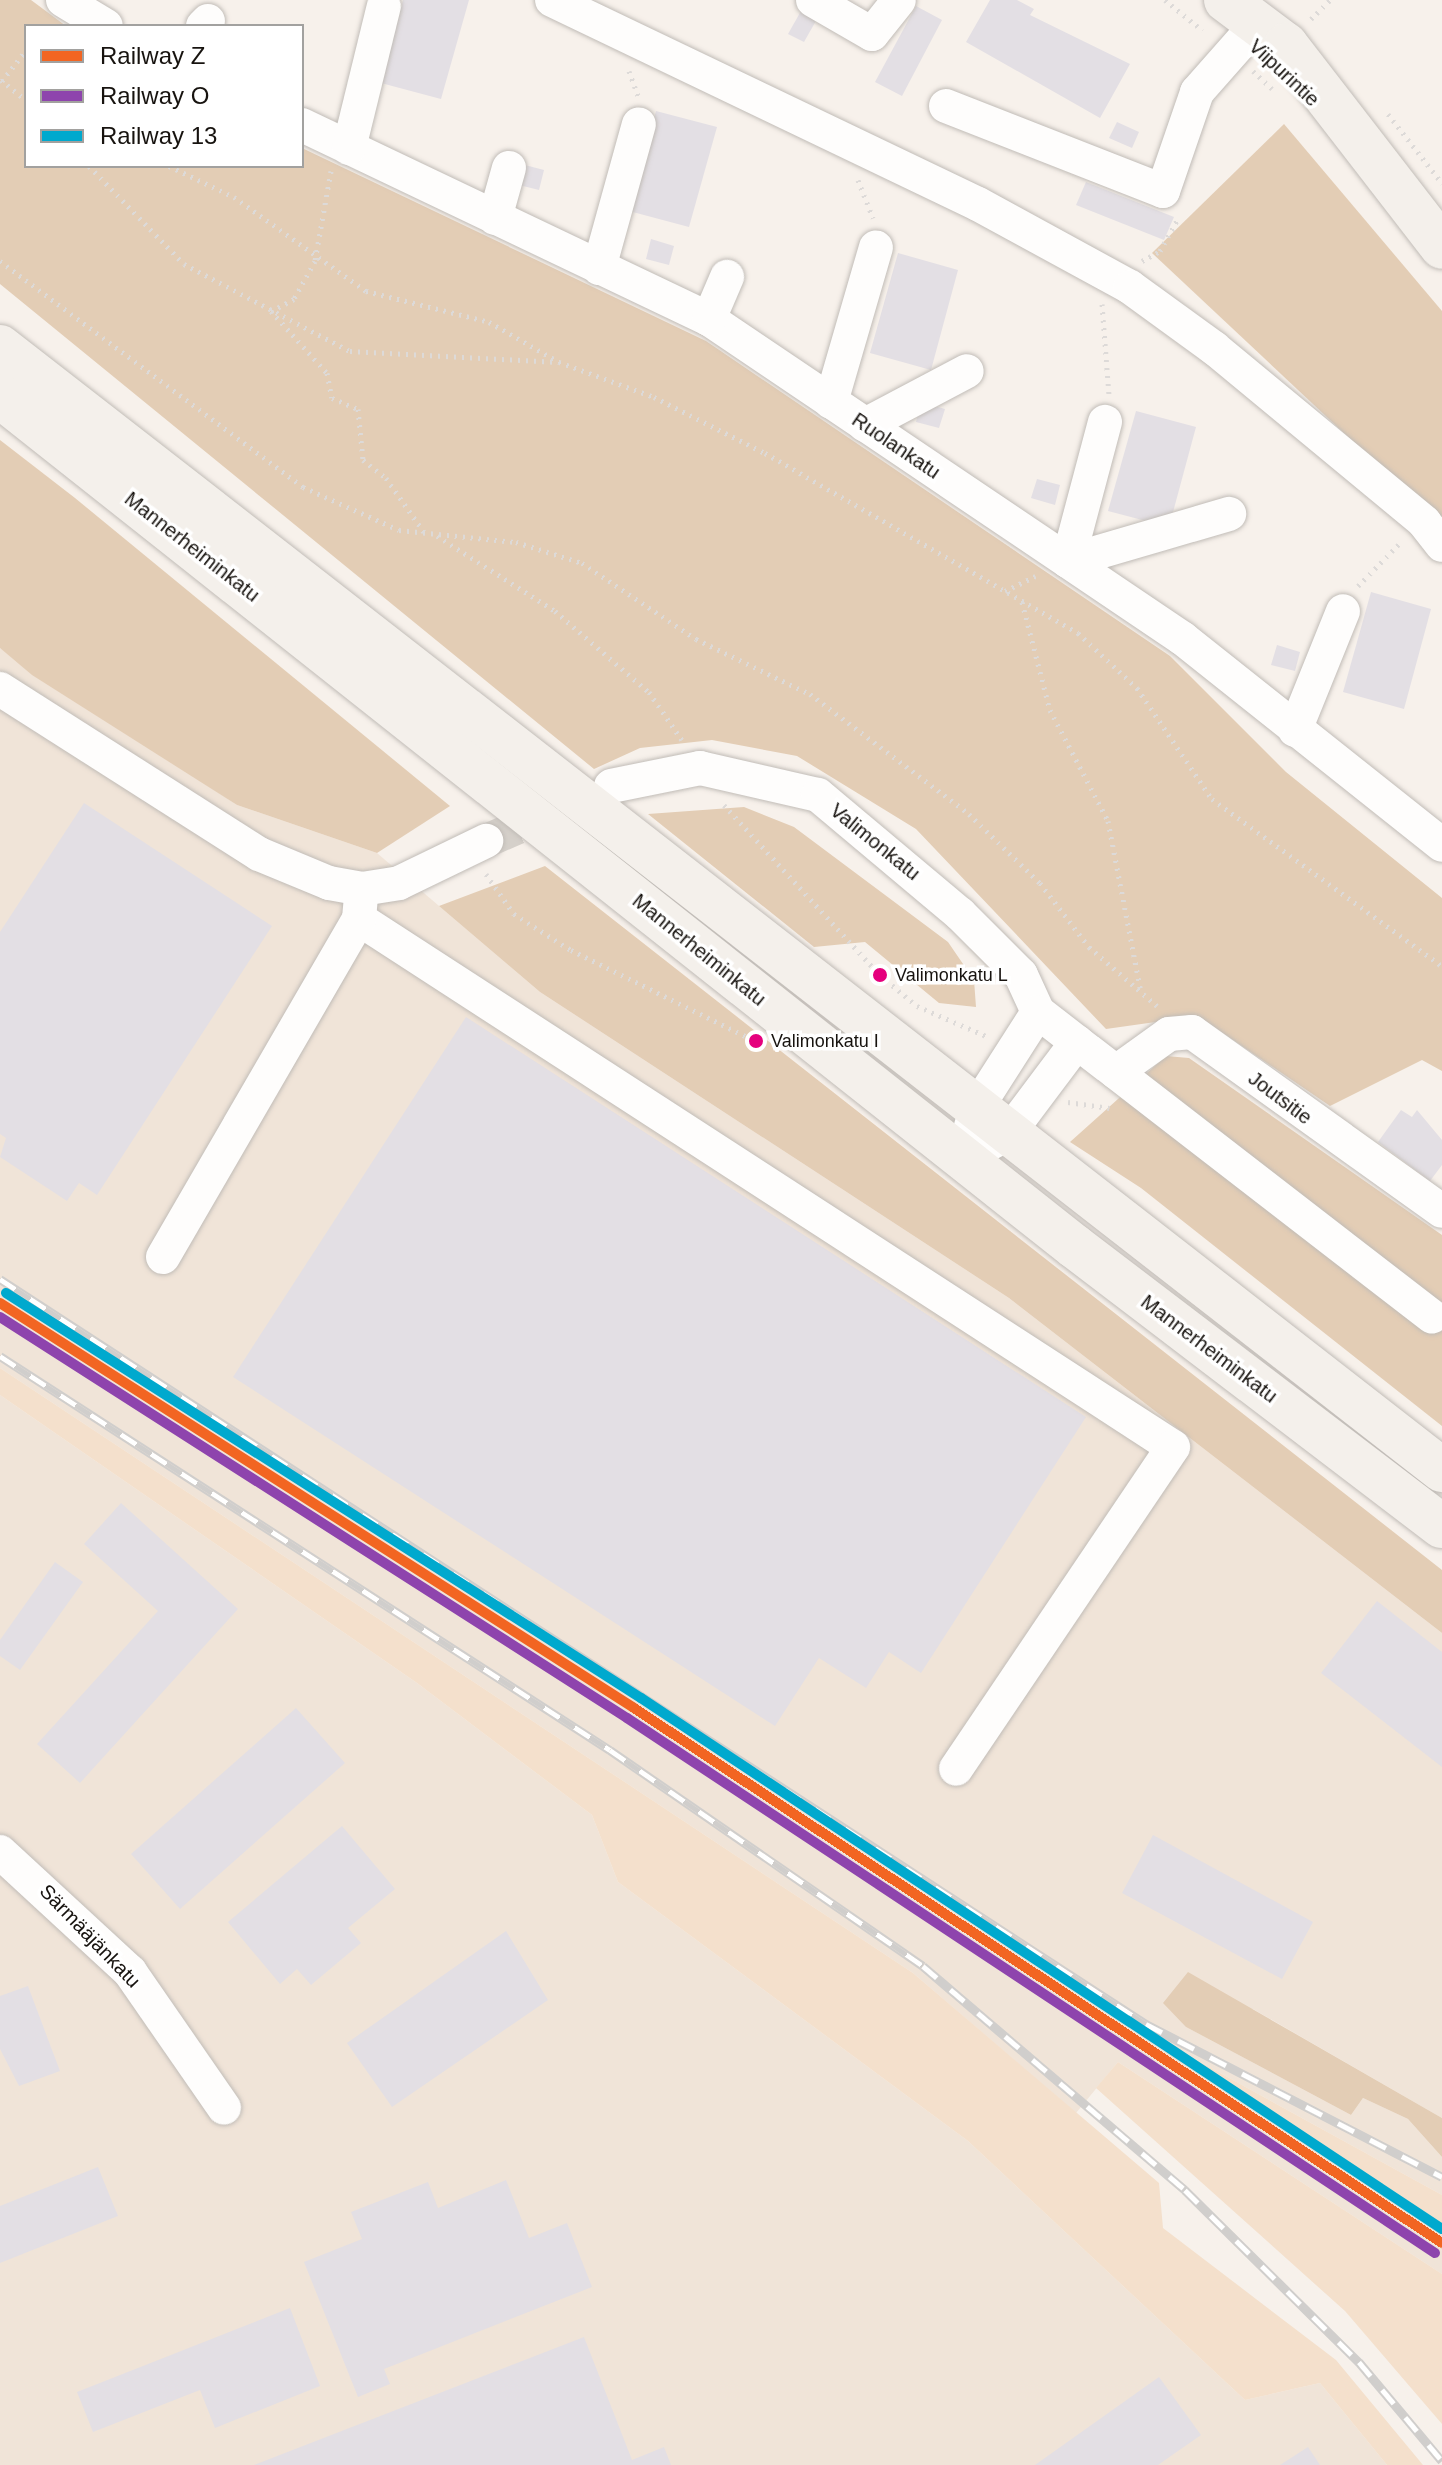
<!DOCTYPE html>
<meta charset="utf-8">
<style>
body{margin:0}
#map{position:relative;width:1442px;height:2465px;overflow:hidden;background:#f7f1eb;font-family:Arial,sans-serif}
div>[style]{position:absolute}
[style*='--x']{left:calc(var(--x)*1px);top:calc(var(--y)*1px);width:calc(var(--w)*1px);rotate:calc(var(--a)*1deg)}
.built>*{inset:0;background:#f0e4d8}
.green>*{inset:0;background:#f4e0cc}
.forest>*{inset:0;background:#e3cdb5}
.building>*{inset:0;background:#e3dfe4}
.minor-tunnel>*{height:34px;margin-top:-17px;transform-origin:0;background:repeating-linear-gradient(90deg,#d5d0ca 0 34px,transparent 0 51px)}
.path>*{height:5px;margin-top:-2.5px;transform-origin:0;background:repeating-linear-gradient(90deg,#dddad8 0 2px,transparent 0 8px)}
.roads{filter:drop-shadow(0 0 2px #c1bcb7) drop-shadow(0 0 2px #c1bcb7)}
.minor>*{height:34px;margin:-17px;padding:0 17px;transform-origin:17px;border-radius:17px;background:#fefdfc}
.major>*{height:44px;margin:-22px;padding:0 22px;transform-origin:22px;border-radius:22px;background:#f4f0eb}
.rail>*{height:9px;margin-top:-4.5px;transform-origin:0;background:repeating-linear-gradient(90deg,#fff 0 18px,#d0cecc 0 36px);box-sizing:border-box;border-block:2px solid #d0cecc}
.rail-1>*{height:10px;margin:-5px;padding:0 5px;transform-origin:5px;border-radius:5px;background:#f26522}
.rail-2>*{height:10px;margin:-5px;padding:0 5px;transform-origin:5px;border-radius:5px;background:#8e44ad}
.rail-3>*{height:10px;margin:-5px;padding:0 5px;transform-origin:5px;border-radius:5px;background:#00a9ce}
.dots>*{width:22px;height:22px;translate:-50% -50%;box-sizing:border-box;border:4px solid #fff;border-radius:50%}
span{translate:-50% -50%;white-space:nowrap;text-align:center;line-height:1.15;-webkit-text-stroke:7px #fff;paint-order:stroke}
.bus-label{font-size:18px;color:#17130f}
.left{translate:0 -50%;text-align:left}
.street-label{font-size:20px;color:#17130f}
.legend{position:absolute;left:24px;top:24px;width:280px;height:144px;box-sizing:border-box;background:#fff;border:2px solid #a2a19f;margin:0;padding:10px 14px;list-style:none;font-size:24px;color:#17130f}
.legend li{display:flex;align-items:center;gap:16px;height:40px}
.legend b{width:40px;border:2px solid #a2a19f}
</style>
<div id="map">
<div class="built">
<i style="clip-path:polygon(0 648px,237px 805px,377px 853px,540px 992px,1009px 1298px,1442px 1633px,1442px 2118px,1253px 2009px,1186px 2027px,1351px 2115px,1363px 2098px,1408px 2119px,1442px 2157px,1442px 2195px,1171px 2046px,1165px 2052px,1442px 2227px,1442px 2274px,1118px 2062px,1076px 2113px,913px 1973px,0 1368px)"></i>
<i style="clip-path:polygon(0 1395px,417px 1683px,592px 1815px,618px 1882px,968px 2141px,1245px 2400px,1320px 2383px,1387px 2465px,0 2465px)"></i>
</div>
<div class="green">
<i style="clip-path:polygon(0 1368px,913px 1973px,1159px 2183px,1163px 2228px,1336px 2360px,1423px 2465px,1387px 2465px,1320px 2383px,1245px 2400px,968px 2141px,618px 1882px,592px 1815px,417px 1683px,0 1395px)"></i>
<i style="clip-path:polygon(1171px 2046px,1442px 2195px,1442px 2227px,1164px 2052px)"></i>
<i style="clip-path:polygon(1118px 2062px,1442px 2274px,1442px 2424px,1345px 2311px,1096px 2088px)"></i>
</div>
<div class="forest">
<i style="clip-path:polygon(0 0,31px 0,66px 26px,26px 26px,26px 166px,302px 166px,302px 148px,706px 341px,1170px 656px,1286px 772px,1442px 898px,1442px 1071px,1422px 1060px,1330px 1106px,1198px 1016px,1106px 1029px,916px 829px,797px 756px,712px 740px,640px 748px,594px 769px,0 284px)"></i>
<i style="clip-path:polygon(1284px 124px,1442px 311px,1442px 525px,1152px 253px)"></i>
<i style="clip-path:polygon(0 440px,75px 498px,450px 806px,377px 853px,237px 805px,32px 675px,0 648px)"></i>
<i style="clip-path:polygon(744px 807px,794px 827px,948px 942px,974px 980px,976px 1007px,939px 1003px,865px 942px,814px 947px,648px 814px)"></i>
<i style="clip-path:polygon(545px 866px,1442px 1570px,1442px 1633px,1009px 1298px,540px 992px,439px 906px)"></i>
<i style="clip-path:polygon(1166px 1056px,1189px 1058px,1442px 1235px,1442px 1426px,1141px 1188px,1070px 1142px)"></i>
<i style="clip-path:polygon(1188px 1972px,1442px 2118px,1442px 2157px,1408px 2119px,1363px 2098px,1351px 2115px,1186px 2027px,1163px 2003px)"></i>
</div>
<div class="building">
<i style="clip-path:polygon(403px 0,469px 0,441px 99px,381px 83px)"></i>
<i style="clip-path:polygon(990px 0,1017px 0,1034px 9px,1030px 15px,1130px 64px,1100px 118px,966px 42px)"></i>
<i style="clip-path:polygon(916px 6px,942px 20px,902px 96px,875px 82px)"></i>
<i style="clip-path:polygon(801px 11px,817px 19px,804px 42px,788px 34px)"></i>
<i style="clip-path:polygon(656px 111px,717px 127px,689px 227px,629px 211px)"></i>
<i style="clip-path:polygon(1117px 122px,1139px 132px,1132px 148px,1109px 138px)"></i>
<i style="clip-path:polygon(521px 164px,544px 170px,539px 190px,515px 184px)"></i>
<i style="clip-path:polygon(1086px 182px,1174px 217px,1164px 240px,1076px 205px)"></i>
<i style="clip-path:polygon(651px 239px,674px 246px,669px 265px,646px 259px)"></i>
<i style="clip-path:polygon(898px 253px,958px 270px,931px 370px,870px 353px)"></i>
<i style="clip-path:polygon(921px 402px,945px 409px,939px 428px,916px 422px)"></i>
<i style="clip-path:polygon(1136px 411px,1196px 427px,1169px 527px,1108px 511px)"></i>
<i style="clip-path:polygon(1037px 479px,1060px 485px,1055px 505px,1031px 498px)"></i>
<i style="clip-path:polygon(1371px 592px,1431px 609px,1404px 709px,1343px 692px)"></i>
<i style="clip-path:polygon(1277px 645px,1300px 652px,1295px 671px,1271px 665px)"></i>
<i style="clip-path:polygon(84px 803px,272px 926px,97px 1195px,79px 1183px,67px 1201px,0 1157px,6px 1138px,0 1134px,0 932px)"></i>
<i style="clip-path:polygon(466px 1017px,1086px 1417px,921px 1673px,889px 1652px,866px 1688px,819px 1658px,775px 1726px,233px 1377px)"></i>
<i style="clip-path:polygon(1401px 1110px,1412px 1117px,1417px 1110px,1442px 1140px,1442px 1165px,1430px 1181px,1378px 1142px)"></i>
<i style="clip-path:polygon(121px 1503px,238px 1609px,80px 1783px,37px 1744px,158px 1611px,84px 1544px)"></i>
<i style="clip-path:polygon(55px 1562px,83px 1582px,20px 1670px,0 1656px,0 1640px)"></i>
<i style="clip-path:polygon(1377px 1601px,1442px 1652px,1442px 1767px,1321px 1673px)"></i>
<i style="clip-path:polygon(296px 1708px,345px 1763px,180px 1909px,131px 1854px)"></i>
<i style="clip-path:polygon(342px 1826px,395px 1889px,348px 1928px,361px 1943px,311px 1985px,297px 1969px,280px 1984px,228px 1922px)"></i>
<i style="clip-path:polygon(1153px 1835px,1313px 1922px,1282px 1979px,1122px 1893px)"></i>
<i style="clip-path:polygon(506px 1931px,548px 2000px,392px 2107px,347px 2043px)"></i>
<i style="clip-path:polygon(28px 1986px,60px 2071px,19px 2086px,0 2049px,0 1996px)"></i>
<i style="clip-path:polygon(98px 2167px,118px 2216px,0 2263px,0 2206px)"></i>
<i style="clip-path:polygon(506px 2180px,529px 2238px,567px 2223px,592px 2287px,384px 2369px,390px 2384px,358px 2397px,304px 2262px,362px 2239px,351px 2212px,428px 2182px,438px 2208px)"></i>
<i style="clip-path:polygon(290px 2308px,320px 2386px,215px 2428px,200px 2390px,93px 2432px,77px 2392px)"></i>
<i style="clip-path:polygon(584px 2337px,632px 2460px,664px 2447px,671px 2465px,254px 2465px)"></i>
<i style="clip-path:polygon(1159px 2377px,1201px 2435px,1158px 2465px,1035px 2465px)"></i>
<i style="clip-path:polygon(1308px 2447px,1320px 2465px,1280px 2465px)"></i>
</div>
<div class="minor-tunnel">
<i style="--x:486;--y:841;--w:75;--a:-23.5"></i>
</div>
<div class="path">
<i style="--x:1165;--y:0;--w:48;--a:39"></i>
<i style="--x:1311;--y:19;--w:27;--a:-45"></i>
<i style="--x:629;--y:71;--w:27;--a:70"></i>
<i style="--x:1253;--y:71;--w:26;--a:43"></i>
<i style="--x:1;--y:80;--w:32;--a:39"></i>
<i style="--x:2;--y:81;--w:39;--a:-52"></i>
<i style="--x:1388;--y:114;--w:88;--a:52"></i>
<i style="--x:89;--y:166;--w:136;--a:45.9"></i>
<i style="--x:184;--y:264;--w:187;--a:27.7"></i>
<i style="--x:350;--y:351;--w:208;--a:3"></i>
<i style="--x:169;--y:166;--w:72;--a:25.5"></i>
<i style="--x:234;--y:197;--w:162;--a:35.5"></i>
<i style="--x:366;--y:291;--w:127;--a:14.1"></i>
<i style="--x:489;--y:322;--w:81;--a:29.7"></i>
<i style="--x:559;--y:362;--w:101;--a:20.2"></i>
<i style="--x:654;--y:397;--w:124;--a:26.8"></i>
<i style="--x:765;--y:453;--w:361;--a:29.9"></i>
<i style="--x:1078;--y:633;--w:81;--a:43"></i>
<i style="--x:1137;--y:688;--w:134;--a:56"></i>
<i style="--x:1212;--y:799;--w:284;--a:36"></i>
<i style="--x:331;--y:171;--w:91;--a:100.1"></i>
<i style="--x:315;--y:261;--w:43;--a:118.9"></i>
<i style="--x:294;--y:299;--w:26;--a:152"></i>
<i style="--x:271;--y:311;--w:84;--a:47.9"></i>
<i style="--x:327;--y:373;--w:25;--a:79"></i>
<i style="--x:332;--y:398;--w:28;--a:23"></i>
<i style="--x:358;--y:409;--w:51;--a:84.4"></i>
<i style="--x:363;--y:460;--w:29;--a:38"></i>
<i style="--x:386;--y:478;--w:66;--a:54.9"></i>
<i style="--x:858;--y:180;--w:41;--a:68.5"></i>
<i style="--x:0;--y:261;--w:378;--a:36.7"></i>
<i style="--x:303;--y:487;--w:105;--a:24.1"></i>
<i style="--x:399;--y:530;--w:118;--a:5.9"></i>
<i style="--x:516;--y:542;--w:69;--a:17.7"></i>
<i style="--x:582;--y:563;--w:137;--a:33.7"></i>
<i style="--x:696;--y:639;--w:127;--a:25.8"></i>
<i style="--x:810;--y:694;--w:199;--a:37"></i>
<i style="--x:969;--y:814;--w:99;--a:44.2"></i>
<i style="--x:1040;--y:883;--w:81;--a:52.6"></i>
<i style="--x:1089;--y:947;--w:90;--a:40.9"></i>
<i style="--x:1142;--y:261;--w:21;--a:-29"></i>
<i style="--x:1160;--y:251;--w:38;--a:-61"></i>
<i style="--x:1102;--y:304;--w:90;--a:85.6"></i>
<i style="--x:437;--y:536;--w:140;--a:32.4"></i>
<i style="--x:555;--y:611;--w:124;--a:40.8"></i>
<i style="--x:649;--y:692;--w:58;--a:55.5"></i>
<i style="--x:1358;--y:586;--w:62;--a:-45.7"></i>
<i style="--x:1005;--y:591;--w:34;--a:-26"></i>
<i style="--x:1022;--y:602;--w:112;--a:75.5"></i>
<i style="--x:1050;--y:710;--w:125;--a:62.4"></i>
<i style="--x:1108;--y:821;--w:175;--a:79.1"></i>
<i style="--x:724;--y:805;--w:231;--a:47.5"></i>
<i style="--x:880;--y:975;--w:48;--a:40"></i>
<i style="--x:917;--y:1006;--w:75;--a:23.5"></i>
<i style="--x:486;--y:874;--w:49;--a:55"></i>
<i style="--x:514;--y:914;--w:67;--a:32.3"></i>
<i style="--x:571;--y:950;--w:201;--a:26.3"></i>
<i style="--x:1068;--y:1102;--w:42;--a:8.1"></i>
</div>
<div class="roads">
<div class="minor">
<i style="--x:63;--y:0;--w:50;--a:31.2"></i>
<i style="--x:552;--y:0;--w:472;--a:25.6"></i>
<i style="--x:978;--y:204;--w:173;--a:28.6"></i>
<i style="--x:1130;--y:287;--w:104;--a:36"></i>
<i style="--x:1214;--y:348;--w:273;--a:39.6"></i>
<i style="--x:1424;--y:522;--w:29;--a:52"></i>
<i style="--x:813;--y:0;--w:68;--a:30"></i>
<i style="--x:872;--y:34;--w:43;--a:-51.5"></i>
<i style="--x:203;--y:26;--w:7;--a:-45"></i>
<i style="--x:946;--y:106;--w:233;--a:21.4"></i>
<i style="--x:1163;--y:191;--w:105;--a:-71"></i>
<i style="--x:1197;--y:92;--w:91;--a:-48.6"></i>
<i style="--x:302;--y:125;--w:451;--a:25.5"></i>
<i style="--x:709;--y:319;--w:571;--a:34"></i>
<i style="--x:1182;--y:638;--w:332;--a:38.5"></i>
<i style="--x:349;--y:148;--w:146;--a:-76.2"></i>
<i style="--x:495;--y:218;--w:52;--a:-74.4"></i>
<i style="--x:599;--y:268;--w:149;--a:-74.5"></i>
<i style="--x:709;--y:319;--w:46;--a:-66.8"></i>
<i style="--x:831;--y:402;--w:161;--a:-73.8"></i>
<i style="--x:865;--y:425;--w:115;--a:-27.9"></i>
<i style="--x:1068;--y:561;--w:168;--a:-16.3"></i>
<i style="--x:1068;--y:561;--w:144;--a:-75.1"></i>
<i style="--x:0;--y:689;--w:307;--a:32.5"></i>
<i style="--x:259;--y:854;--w:76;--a:22.5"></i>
<i style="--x:329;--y:883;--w:34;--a:10"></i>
<i style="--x:362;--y:889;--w:37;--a:-9"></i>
<i style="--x:399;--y:883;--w:97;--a:-25.8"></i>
<i style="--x:1295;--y:730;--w:128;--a:-68"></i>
<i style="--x:611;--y:786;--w:91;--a:-11.4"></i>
<i style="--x:700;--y:768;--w:121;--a:12.9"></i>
<i style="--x:818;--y:795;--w:185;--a:40"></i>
<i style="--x:960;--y:914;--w:86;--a:45"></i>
<i style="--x:1021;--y:975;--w:41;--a:65.3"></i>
<i style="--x:1038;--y:1012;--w:498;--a:37.7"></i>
<i style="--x:359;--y:919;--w:970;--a:32.97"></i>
<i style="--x:1173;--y:1447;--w:388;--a:124"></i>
<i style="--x:1116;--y:1072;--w:65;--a:-35.6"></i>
<i style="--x:1169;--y:1034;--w:23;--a:-5"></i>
<i style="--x:1192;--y:1032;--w:307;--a:35.6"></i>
<i style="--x:987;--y:1145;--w:24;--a:-28"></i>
<i style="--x:1008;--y:1134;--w:115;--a:-53.1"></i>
<i style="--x:962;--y:1158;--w:51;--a:-74.1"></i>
<i style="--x:976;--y:1109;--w:115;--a:-57.4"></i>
<i style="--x:163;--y:1257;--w:391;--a:-59.9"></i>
<i style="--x:359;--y:919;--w:22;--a:-85"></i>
<i style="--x:0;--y:1852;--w:177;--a:42.7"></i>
<i style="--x:130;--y:1972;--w:165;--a:55.3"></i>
</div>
<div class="major">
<i style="--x:1226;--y:0;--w:75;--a:36.9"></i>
<i style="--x:1286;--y:45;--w:255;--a:52.3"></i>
<i style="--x:0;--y:347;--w:1828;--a:37.91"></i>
<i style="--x:0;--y:396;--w:1370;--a:38.36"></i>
<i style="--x:1074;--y:1246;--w:462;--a:37.3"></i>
</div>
</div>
<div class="rail">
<i style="--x:0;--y:1279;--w:1367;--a:33.03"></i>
<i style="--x:1146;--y:2024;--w:333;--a:27.3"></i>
<i style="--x:0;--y:1356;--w:726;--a:32.86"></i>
<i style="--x:610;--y:1750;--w:380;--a:34.6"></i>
<i style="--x:923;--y:1966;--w:345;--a:40.5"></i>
<i style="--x:1185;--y:2190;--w:245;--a:44.7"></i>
<i style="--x:1359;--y:2362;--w:129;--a:50"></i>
</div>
<div class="rail-1">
<i style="--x:0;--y:1303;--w:752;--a:32.57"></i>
<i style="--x:634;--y:1708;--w:969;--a:33.51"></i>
</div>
<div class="rail-2">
<i style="--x:0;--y:1317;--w:744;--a:32.6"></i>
<i style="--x:627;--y:1718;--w:969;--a:33.51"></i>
</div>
<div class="rail-3">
<i style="--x:6;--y:1293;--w:753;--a:32.53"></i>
<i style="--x:641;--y:1698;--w:961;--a:33.54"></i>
</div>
<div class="dots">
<i style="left:880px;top:975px;background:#e5007d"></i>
<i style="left:756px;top:1041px;background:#e5007d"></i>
</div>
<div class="bus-label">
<span class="left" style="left:895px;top:975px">Valimonkatu L</span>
<span class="left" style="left:771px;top:1041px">Valimonkatu I</span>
</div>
<div class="street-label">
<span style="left:1284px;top:73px;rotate:43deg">Viipurintie</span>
<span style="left:896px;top:446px;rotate:34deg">Ruolankatu</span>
<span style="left:192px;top:547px;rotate:38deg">Mannerheiminkatu</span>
<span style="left:875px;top:842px;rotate:39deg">Valimonkatu</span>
<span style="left:699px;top:950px;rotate:39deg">Mannerheiminkatu</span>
<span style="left:1280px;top:1098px;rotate:37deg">Joutsitie</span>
<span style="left:1209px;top:1349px;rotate:37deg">Mannerheiminkatu</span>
<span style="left:90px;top:1936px;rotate:46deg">Särmääjänkatu</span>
</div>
<ul class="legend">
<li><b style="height:10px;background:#f26522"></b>Railway Z</li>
<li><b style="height:10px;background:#8e44ad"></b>Railway O</li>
<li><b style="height:10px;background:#00a9ce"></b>Railway 13</li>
</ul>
</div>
